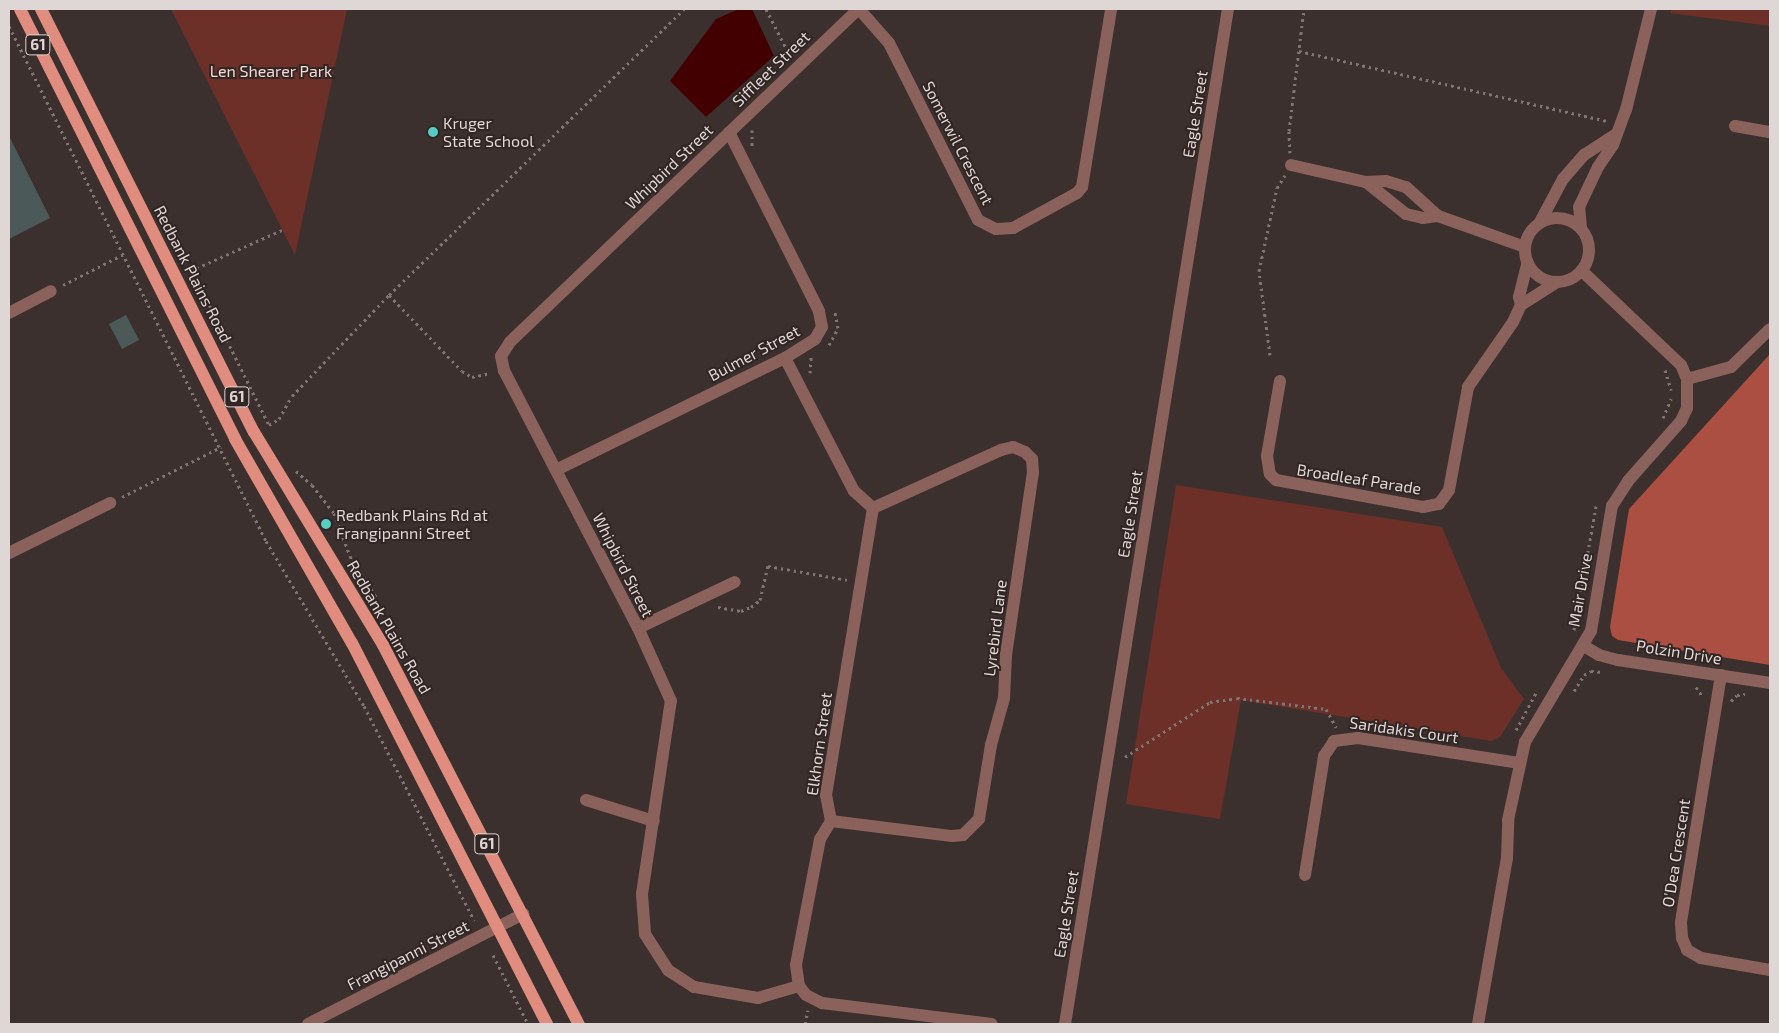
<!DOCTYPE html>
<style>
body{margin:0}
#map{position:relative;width:1779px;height:1033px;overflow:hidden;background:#3c302e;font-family:"Exo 2",sans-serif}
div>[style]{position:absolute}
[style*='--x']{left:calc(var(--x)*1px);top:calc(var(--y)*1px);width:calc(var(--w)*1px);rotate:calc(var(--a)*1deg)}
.green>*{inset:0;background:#6d3028}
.forest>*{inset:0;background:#ab4f43}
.water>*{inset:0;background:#420000}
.building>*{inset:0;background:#4b5958}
.path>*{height:3px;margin-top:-1.5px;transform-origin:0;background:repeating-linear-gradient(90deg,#7f7573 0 2.5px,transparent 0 6.5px)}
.minor>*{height:12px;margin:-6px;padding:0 6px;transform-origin:6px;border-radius:6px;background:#8b625b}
.minor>.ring{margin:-6px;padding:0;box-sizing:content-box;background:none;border:12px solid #8b625b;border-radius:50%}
.major>*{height:12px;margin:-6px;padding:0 6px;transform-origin:6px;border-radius:6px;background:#e08d80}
.dots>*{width:14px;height:14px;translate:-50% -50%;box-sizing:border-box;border:2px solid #322624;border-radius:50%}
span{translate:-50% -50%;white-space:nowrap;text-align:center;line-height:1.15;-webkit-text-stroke:4px #322624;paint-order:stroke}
.shield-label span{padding:1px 4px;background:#322624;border:1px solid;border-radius:4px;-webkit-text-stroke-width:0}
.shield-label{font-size:15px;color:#dfd7d6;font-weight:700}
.street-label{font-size:16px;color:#dfd7d6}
.park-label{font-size:16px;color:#f3d8d4}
.poi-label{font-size:16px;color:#dfd7d6}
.left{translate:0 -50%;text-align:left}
.frame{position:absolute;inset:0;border:10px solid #dfd7d6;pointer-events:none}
</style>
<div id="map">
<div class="green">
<i style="clip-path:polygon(171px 9px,347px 9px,295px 255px,281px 227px)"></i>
<i style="clip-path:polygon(1672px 9px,1770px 9px,1770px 26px,1670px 13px)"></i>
<i style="clip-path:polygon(1176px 485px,1442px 527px,1501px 668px,1524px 699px,1500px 737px,1491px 741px,1241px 700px,1220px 819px,1126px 804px)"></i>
</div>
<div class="forest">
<i style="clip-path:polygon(1770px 354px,1770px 665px,1618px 640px,1612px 636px,1610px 627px,1629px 509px)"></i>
</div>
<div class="water">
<i style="clip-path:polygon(739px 9px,752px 9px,774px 56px,706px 117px,670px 81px,716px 19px)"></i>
</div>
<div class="building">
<i style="clip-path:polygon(9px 136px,50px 218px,9px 239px)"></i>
<i style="clip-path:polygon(126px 315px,139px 340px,122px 349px,109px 324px)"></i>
</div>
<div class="path">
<i style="--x:766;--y:9;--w:46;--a:62.9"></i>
<i style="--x:787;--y:50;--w:8;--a:0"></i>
<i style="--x:9;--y:26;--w:576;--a:63.48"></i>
<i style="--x:266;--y:541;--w:192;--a:59.3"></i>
<i style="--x:364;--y:706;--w:241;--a:62.8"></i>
<i style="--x:1299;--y:51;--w:317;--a:12.8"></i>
<i style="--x:752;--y:130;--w:16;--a:90"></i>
<i style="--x:1290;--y:153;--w:22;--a:-93"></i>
<i style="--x:1289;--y:131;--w:123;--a:-83"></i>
<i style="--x:282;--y:230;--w:98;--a:156"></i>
<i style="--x:192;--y:270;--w:173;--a:63.6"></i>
<i style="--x:269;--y:425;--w:12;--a:-31"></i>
<i style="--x:279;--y:419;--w:26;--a:-61"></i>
<i style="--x:292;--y:396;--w:140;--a:-46.2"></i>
<i style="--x:389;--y:295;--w:411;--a:-44.1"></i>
<i style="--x:63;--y:285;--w:68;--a:-26.9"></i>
<i style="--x:389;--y:295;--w:105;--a:46.2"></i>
<i style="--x:462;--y:371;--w:12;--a:31"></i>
<i style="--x:472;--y:377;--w:19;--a:-12"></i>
<i style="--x:829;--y:345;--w:19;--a:-62"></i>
<i style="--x:838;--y:328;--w:16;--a:-101"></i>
<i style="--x:1270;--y:355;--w:85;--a:-97.5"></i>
<i style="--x:1259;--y:271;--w:85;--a:-77.8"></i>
<i style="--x:1277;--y:188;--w:15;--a:-58"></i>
<i style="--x:1665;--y:370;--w:21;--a:73"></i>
<i style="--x:810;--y:373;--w:16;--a:-86"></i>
<i style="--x:1663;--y:418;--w:21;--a:-67"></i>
<i style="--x:296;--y:471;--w:21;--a:41"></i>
<i style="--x:312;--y:485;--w:36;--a:52"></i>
<i style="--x:334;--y:513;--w:46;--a:69.6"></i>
<i style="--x:350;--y:556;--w:49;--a:57.6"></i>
<i style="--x:122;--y:497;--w:111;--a:-26.8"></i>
<i style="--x:718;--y:607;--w:23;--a:10"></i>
<i style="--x:741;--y:611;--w:11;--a:-22"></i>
<i style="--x:751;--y:607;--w:11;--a:-38"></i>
<i style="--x:760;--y:600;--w:35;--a:-77"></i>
<i style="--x:768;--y:566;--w:80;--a:10"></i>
<i style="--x:1574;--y:630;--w:126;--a:-79.9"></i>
<i style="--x:1696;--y:687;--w:12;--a:55"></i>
<i style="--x:1574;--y:691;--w:19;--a:-58"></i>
<i style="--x:1584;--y:675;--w:8;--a:-30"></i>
<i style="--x:1591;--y:671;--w:12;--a:5"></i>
<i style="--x:1731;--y:701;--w:8;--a:-45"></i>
<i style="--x:1737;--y:695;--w:8;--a:-7"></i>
<i style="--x:1516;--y:730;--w:44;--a:-61.7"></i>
<i style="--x:1125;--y:757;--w:101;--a:-32.9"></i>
<i style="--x:1210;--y:702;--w:27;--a:-8"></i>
<i style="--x:1237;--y:698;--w:90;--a:7"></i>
<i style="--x:1326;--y:709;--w:21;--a:61"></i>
<i style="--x:493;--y:955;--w:77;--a:63.1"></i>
<i style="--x:805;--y:1024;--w:14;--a:-78"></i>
</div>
<div class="minor">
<i style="--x:859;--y:9;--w:45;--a:48.6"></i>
<i style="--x:889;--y:43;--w:198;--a:63.3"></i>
<i style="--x:978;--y:220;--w:20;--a:27"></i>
<i style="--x:996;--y:229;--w:17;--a:-3"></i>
<i style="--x:1013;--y:228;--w:73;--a:-28.7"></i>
<i style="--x:1077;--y:193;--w:8;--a:-50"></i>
<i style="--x:1082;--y:187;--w:180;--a:-80.7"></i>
<i style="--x:1735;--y:126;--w:36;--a:10"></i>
<i style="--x:1291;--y:165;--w:77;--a:12.8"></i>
<i style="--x:1366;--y:182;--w:20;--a:-3"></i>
<i style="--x:1386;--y:181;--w:21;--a:17"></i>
<i style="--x:1406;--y:187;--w:43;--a:42.2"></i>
<i style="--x:1366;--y:182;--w:51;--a:38.7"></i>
<i style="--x:1406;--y:214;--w:17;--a:13"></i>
<i style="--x:1423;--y:218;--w:15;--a:-8"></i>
<i style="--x:1438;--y:216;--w:92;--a:19.6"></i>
<i class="ring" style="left:1525px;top:218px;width:52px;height:52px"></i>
<i style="--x:1540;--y:222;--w:49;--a:-61.9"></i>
<i style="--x:1563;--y:179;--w:32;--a:-49"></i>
<i style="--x:1584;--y:155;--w:38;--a:-33"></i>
<i style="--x:1581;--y:228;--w:21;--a:-95"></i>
<i style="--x:1579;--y:207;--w:44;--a:-64.6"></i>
<i style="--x:1598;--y:167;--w:27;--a:-56"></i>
<i style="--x:1613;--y:145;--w:37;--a:-70"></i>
<i style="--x:1626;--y:110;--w:104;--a:-76.1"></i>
<i style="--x:1521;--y:305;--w:43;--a:-32.6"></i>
<i style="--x:9;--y:313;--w:47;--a:-27.6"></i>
<i style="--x:785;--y:358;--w:150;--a:62.6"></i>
<i style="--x:854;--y:491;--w:25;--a:42"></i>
<i style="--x:873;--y:508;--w:291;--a:99.3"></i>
<i style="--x:826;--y:795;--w:26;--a:79"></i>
<i style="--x:831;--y:821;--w:21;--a:121"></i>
<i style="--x:820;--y:839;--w:128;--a:100.8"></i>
<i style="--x:796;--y:965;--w:21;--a:82"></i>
<i style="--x:799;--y:986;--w:11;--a:52"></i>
<i style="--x:806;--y:995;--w:18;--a:27"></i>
<i style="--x:822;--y:1003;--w:171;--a:7"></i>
<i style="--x:1687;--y:379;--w:46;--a:-15.3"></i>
<i style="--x:1731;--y:367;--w:54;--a:-44.3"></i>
<i style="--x:1280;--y:381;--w:76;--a:99.8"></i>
<i style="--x:1267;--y:456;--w:18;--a:81"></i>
<i style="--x:1270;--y:474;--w:8;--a:45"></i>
<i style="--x:1276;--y:480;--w:149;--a:10.4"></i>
<i style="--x:1423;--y:507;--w:16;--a:-11"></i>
<i style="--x:1439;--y:504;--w:17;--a:-54"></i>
<i style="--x:1449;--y:490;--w:105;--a:-79.5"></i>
<i style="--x:1468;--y:387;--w:79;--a:-55.3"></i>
<i style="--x:1513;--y:322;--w:19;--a:-65"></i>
<i style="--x:1521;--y:305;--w:8;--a:-104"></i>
<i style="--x:1519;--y:297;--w:36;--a:-76"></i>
<i style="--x:556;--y:470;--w:255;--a:-26.1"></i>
<i style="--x:785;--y:358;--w:36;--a:-32"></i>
<i style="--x:815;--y:339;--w:14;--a:-60"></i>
<i style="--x:822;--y:327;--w:16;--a:-101"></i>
<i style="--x:819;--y:311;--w:200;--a:-116.7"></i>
<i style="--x:9;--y:553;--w:113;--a:-26.3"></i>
<i style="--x:638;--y:628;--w:107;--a:-25.4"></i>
<i style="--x:1584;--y:646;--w:17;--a:31"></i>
<i style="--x:1599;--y:655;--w:20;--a:15"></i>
<i style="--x:1618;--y:660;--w:154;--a:8.6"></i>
<i style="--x:1721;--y:675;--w:251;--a:99.2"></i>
<i style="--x:1681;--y:923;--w:15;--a:86"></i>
<i style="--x:1682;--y:938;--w:13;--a:67"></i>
<i style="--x:1687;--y:950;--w:16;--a:30"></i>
<i style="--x:1701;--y:958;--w:70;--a:9.9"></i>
<i style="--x:586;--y:800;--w:71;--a:17.2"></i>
<i style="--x:831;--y:821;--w:122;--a:7.1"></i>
<i style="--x:952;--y:836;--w:11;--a:-5"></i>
<i style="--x:963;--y:835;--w:23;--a:-45"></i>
<i style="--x:979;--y:819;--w:75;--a:-80.8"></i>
<i style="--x:991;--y:745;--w:49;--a:-74.5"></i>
<i style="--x:1004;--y:698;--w:43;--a:-87.3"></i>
<i style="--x:1006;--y:655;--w:184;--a:-81.6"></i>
<i style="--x:1033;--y:473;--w:14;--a:-94"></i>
<i style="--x:1032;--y:459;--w:10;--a:-135"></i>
<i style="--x:1025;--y:452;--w:13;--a:-157"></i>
<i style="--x:1013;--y:447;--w:12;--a:166"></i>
<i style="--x:1001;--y:450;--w:141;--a:155.6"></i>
<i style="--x:1305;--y:875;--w:121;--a:-80.9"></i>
<i style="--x:1324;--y:756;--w:18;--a:-56"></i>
<i style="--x:1334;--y:741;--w:24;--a:-7"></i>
<i style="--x:1358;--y:738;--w:164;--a:8.8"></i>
<i style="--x:799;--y:986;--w:43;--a:163.7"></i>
<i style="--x:758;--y:998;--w:65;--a:-170.2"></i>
<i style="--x:694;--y:987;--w:31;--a:-147"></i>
<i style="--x:668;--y:970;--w:43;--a:-122.6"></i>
<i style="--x:645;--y:934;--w:40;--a:-94.3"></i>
<i style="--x:642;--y:894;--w:195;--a:-81.5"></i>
<i style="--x:671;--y:701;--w:80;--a:-114.3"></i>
<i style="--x:638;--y:628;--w:290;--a:-117.5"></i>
<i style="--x:504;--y:371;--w:15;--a:-101"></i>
<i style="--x:501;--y:356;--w:17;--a:-57"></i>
<i style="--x:510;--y:342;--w:482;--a:-43.7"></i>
<i style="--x:308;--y:1024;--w:242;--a:-27.1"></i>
<i style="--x:1065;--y:1024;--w:1028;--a:-80.88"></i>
<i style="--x:1478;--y:1024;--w:169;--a:-80.1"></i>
<i style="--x:1507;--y:858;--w:38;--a:-88"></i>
<i style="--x:1508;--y:820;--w:80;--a:-77.7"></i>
<i style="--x:1525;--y:742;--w:129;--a:-59.3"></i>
<i style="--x:1591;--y:631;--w:127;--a:-80.5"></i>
<i style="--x:1612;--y:506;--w:30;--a:-57"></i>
<i style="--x:1628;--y:481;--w:80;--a:-48.5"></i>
<i style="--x:1681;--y:421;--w:14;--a:-65"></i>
<i style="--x:1687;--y:408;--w:29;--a:-90"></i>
<i style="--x:1687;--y:379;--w:15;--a:-113"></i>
<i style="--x:1681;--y:365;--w:137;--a:-136.5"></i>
</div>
<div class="major">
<i style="--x:20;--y:9;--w:481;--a:63.4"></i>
<i style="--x:235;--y:439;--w:235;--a:60.2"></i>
<i style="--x:352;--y:643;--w:428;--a:62.9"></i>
<i style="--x:41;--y:9;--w:474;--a:63.3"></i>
<i style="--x:254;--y:432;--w:249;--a:58.8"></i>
<i style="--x:383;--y:645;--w:427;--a:62.7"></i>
</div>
<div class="dots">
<i style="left:433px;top:132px;background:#55cec5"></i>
<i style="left:326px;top:524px;background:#55cec5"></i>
</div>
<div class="shield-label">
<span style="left:38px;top:45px">61</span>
<span style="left:237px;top:397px">61</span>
<span style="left:487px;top:844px">61</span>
</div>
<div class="street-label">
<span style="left:771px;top:69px;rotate:-44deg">Siffleet Street</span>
<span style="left:1195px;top:114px;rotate:-81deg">Eagle Street</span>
<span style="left:958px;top:143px;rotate:63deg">Somerwil Crescent</span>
<span style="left:669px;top:167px;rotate:-44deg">Whipbird Street</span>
<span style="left:193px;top:274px;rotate:63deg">Redbank Plains Road</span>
<span style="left:754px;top:353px;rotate:-28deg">Bulmer Street</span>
<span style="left:1359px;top:479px;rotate:9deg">Broadleaf Parade</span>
<span style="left:1130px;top:514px;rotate:-81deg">Eagle Street</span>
<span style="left:623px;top:565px;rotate:63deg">Whipbird Street</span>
<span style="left:1580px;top:590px;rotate:-80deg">Mair Drive</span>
<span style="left:389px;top:627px;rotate:60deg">Redbank Plains Road</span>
<span style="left:995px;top:628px;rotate:-83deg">Lyrebird Lane</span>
<span style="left:1679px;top:652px;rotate:9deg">Polzin Drive</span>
<span style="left:1404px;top:730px;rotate:8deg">Saridakis Court</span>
<span style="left:819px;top:744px;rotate:-82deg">Elkhorn Street</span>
<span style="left:1676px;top:853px;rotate:-81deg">O'Dea Crescent</span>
<span style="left:1066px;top:914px;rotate:-81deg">Eagle Street</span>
<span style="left:408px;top:955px;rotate:-27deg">Frangipanni Street</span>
</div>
<div class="park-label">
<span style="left:271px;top:71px">Len Shearer Park</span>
</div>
<div class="poi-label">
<span class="left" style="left:443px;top:132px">Kruger<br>State School</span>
<span class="left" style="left:336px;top:524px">Redbank Plains Rd at<br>Frangipanni Street</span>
</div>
<div class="frame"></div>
</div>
